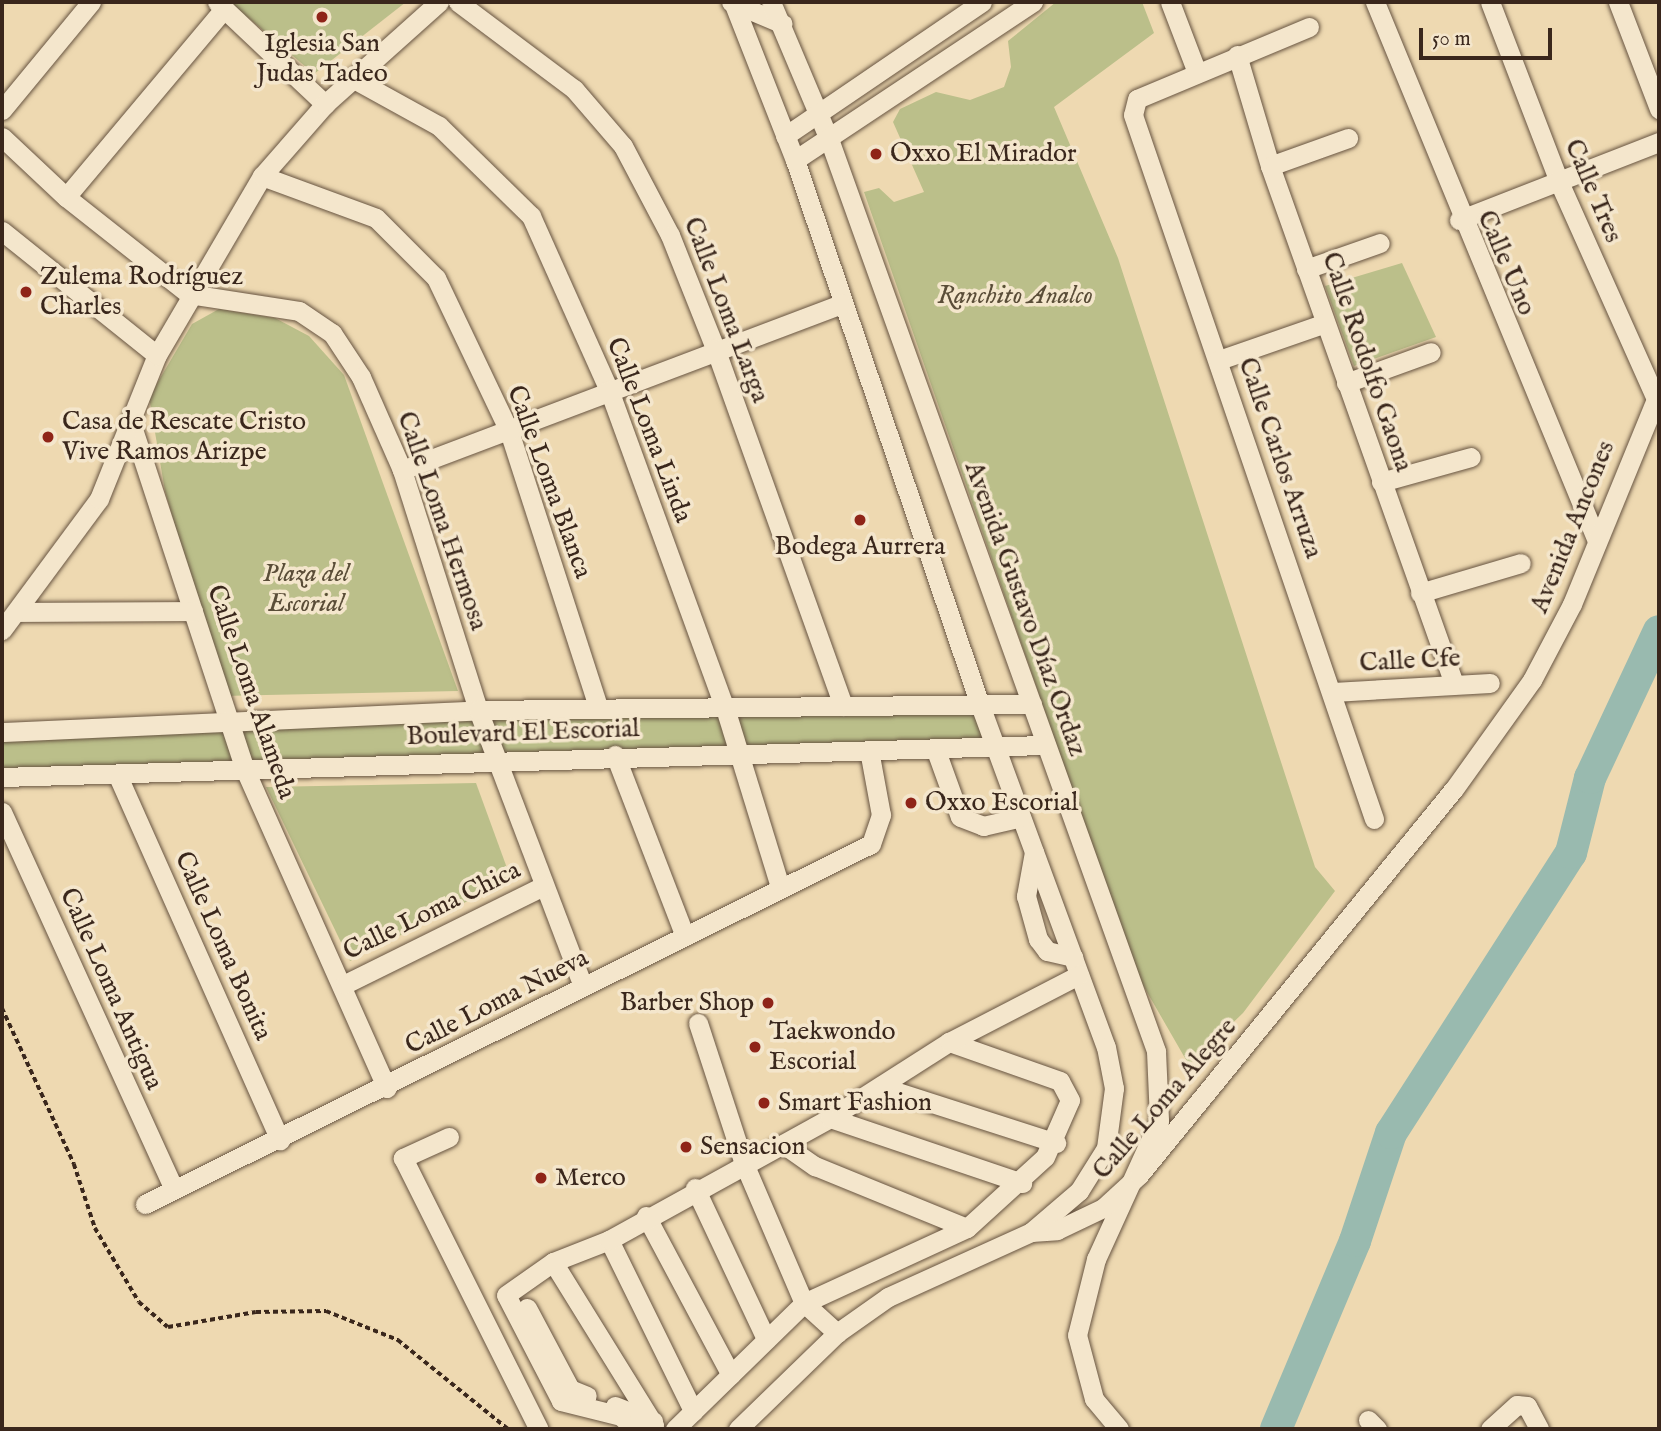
<!DOCTYPE html>
<meta charset="utf-8">
<style>
body{margin:0}
#map{position:relative;width:1661px;height:1431px;overflow:hidden;background:#eed9b1;font-family:"IM FELL English",serif}
div>[style]{position:absolute}
[style*='--x']{left:calc(var(--x)*1px);top:calc(var(--y)*1px);width:calc(var(--w)*1px);rotate:calc(var(--a)*1deg)}
.green>*{inset:0;background:#bbbf8a}
.river>*{height:32px;margin:-16px;padding:0 16px;transform-origin:16px;border-radius:16px;background:#99baaf}
.path>*{height:3.5px;margin-top:-1.75px;transform-origin:0;background:repeating-linear-gradient(90deg,#3a271c 0 5px,transparent 0 8.5px)}
.roads{filter:drop-shadow(0 0 2px #675441) drop-shadow(0 0 2px #675441)}
.minor>*{height:19px;margin:-9.5px;padding:0 9.5px;transform-origin:9.5px;border-radius:9.5px;background:#f4e6cc}
.dots>*{width:19px;height:19px;translate:-50% -50%;box-sizing:border-box;border:4px solid #f4e6cc;border-radius:50%}
span{translate:-50% -50%;white-space:nowrap;text-align:center;line-height:1.15;-webkit-text-stroke:7px #f4e6cc;paint-order:stroke}
.poi-label{font-size:26px;color:#3a271c}
.left{translate:0 -50%;text-align:left}
.right{translate:-100% -50%;text-align:right}
.street-label{font-size:26px;color:#3a271c}
.park-label{font-size:26px;color:#5a4d38;font-style:italic}
.frame{position:absolute;inset:0;border:4px solid #3a271c;pointer-events:none}
.scale{position:absolute;left:1419px;top:28px;width:133px;height:32px;box-sizing:border-box;border:4px solid #3a271c;border-top:0;padding-left:9px;font-size:21px;line-height:24px;white-space:nowrap;color:#3a271c;-webkit-text-stroke:5px #f4e6cc;paint-order:stroke}
</style>
<div id="map">
<div class="green">
<i style="clip-path:polygon(230px 2px,406px 2px,314px 74px)"></i>
<i style="clip-path:polygon(1056px 2px,1142px 2px,1154px 33px,1054px 107px,1118px 258px,1315px 867px,1335px 891px,1243px 1013px,1189px 1065px,1136px 973px,864px 192px,879px 188px,894px 202px,924px 192px,893px 122px,900px 109px,936px 92px,970px 100px,1004px 87px,1011px 67px,1008px 41px)"></i>
<i style="clip-path:polygon(1402px 263px,1436px 337px,1354px 366px,1325px 286px)"></i>
<i style="clip-path:polygon(219px 309px,275px 318px,309px 336px,344px 375px,458px 691px,223px 696px,165px 491px,149px 397px,192px 324px)"></i>
<i style="clip-path:polygon(978px 708px,993px 745px,739px 749px,726px 710px)"></i>
<i style="clip-path:polygon(724px 710px,737px 752px,498px 758px,480px 711px)"></i>
<i style="clip-path:polygon(477px 711px,494px 758px,246px 771px,234px 724px)"></i>
<i style="clip-path:polygon(232px 724px,245px 771px,2px 776px,2px 733px)"></i>
<i style="clip-path:polygon(476px 783px,511px 879px,350px 961px,266px 787px)"></i>
</div>
<div class="river">
<i style="--x:1276;--y:1429;--w:204;--a:-67.2"></i>
<i style="--x:1355;--y:1241;--w:114;--a:-71.6"></i>
<i style="--x:1391;--y:1133;--w:333;--a:-57.3"></i>
<i style="--x:1571;--y:853;--w:77;--a:-75.8"></i>
<i style="--x:1590;--y:778;--w:162;--a:-64.9"></i>
</div>
<div class="path">
<i style="--x:2;--y:1008;--w:172;--a:65.2"></i>
<i style="--x:74;--y:1164;--w:67;--a:71.8"></i>
<i style="--x:95;--y:1228;--w:86;--a:59.3"></i>
<i style="--x:139;--y:1302;--w:38;--a:41"></i>
<i style="--x:168;--y:1327;--w:89;--a:-9.7"></i>
<i style="--x:256;--y:1312;--w:70;--a:-0.8"></i>
<i style="--x:326;--y:1311;--w:78;--a:21.9"></i>
<i style="--x:398;--y:1340;--w:141;--a:39"></i>
</div>
<div class="roads">
<div class="minor">
<i style="--x:217;--y:2;--w:149;--a:43.4"></i>
<i style="--x:458;--y:2;--w:145;--a:36.9"></i>
<i style="--x:574;--y:89;--w:75;--a:49.3"></i>
<i style="--x:623;--y:146;--w:101;--a:62.2"></i>
<i style="--x:670;--y:235;--w:122;--a:68.3"></i>
<i style="--x:715;--y:348;--w:380;--a:70.3"></i>
<i style="--x:731;--y:2;--w:56;--a:22.9"></i>
<i style="--x:733;--y:2;--w:170;--a:68.6"></i>
<i style="--x:795;--y:160;--w:576;--a:71.25"></i>
<i style="--x:980;--y:705;--w:364;--a:69.8"></i>
<i style="--x:1106;--y:1047;--w:42;--a:79"></i>
<i style="--x:1114;--y:1088;--w:61;--a:97.6"></i>
<i style="--x:1106;--y:1148;--w:51;--a:122.1"></i>
<i style="--x:1079;--y:1191;--w:63;--a:139.5"></i>
<i style="--x:771;--y:2;--w:149;--a:67.1"></i>
<i style="--x:829;--y:139;--w:969;--a:70.27"></i>
<i style="--x:1156;--y:1051;--w:70;--a:87.5"></i>
<i style="--x:1159;--y:1121;--w:152;--a:114.5"></i>
<i style="--x:1096;--y:1259;--w:78;--a:104"></i>
<i style="--x:1077;--y:1335;--w:66;--a:75.1"></i>
<i style="--x:1094;--y:1399;--w:39;--a:50"></i>
<i style="--x:1170;--y:2;--w:73;--a:69.1"></i>
<i style="--x:1375;--y:2;--w:583;--a:67.61"></i>
<i style="--x:1490;--y:2;--w:193;--a:69"></i>
<i style="--x:1559;--y:182;--w:235;--a:65.9"></i>
<i style="--x:1618;--y:2;--w:115;--a:69"></i>
<i style="--x:1309;--y:27;--w:186;--a:157.3"></i>
<i style="--x:1137;--y:99;--w:16;--a:104"></i>
<i style="--x:1133;--y:115;--w:744;--a:71.1"></i>
<i style="--x:1237;--y:55;--w:116;--a:73.4"></i>
<i style="--x:1270;--y:166;--w:550;--a:70.44"></i>
<i style="--x:352;--y:78;--w:99;--a:28.9"></i>
<i style="--x:439;--y:126;--w:129;--a:44.4"></i>
<i style="--x:531;--y:216;--w:191;--a:65.9"></i>
<i style="--x:609;--y:390;--w:338;--a:70"></i>
<i style="--x:725;--y:708;--w:184;--a:72.9"></i>
<i style="--x:2;--y:110;--w:140;--a:-50.5"></i>
<i style="--x:785;--y:136;--w:238;--a:-34.2"></i>
<i style="--x:2;--y:137;--w:88;--a:43.2"></i>
<i style="--x:66;--y:197;--w:157;--a:38.3"></i>
<i style="--x:189;--y:294;--w:111;--a:8.8"></i>
<i style="--x:299;--y:311;--w:40;--a:34"></i>
<i style="--x:332;--y:333;--w:53;--a:56.6"></i>
<i style="--x:361;--y:377;--w:102;--a:66.2"></i>
<i style="--x:402;--y:470;--w:252;--a:72.4"></i>
<i style="--x:478;--y:710;--w:295;--a:69.2"></i>
<i style="--x:795;--y:160;--w:286;--a:-33.6"></i>
<i style="--x:1270;--y:166;--w:83;--a:-19.7"></i>
<i style="--x:262;--y:176;--w:121;--a:20.2"></i>
<i style="--x:376;--y:218;--w:85;--a:45"></i>
<i style="--x:436;--y:278;--w:170;--a:64.5"></i>
<i style="--x:509;--y:431;--w:290;--a:72.1"></i>
<i style="--x:66;--y:197;--w:246;--a:-50"></i>
<i style="--x:1459;--y:220;--w:215;--a:-21.3"></i>
<i style="--x:2;--y:231;--w:198;--a:38.7"></i>
<i style="--x:1306;--y:269;--w:78;--a:-19.4"></i>
<i style="--x:1219;--y:360;--w:112;--a:-19.2"></i>
<i style="--x:1346;--y:383;--w:90;--a:-20"></i>
<i style="--x:131;--y:423;--w:367;--a:71.8"></i>
<i style="--x:246;--y:772;--w:346;--a:66"></i>
<i style="--x:402;--y:470;--w:470;--a:-20.7"></i>
<i style="--x:1381;--y:482;--w:93;--a:-15.5"></i>
<i style="--x:1420;--y:593;--w:105;--a:-16.5"></i>
<i style="--x:17;--y:612;--w:176;--a:-0.3"></i>
<i style="--x:2;--y:630;--w:163;--a:-53.5"></i>
<i style="--x:99;--y:499;--w:155;--a:-68.1"></i>
<i style="--x:157;--y:355;--w:208;--a:-59.6"></i>
<i style="--x:262;--y:176;--w:96;--a:-48.8"></i>
<i style="--x:325;--y:104;--w:153;--a:-41.8"></i>
<i style="--x:1333;--y:692;--w:157;--a:-3.3"></i>
<i style="--x:2;--y:732;--w:477;--a:-2.6"></i>
<i style="--x:478;--y:710;--w:554;--a:-0.62"></i>
<i style="--x:935;--y:748;--w:73;--a:70.1"></i>
<i style="--x:960;--y:817;--w:25;--a:21"></i>
<i style="--x:983;--y:826;--w:39;--a:-13"></i>
<i style="--x:615;--y:755;--w:194;--a:68.9"></i>
<i style="--x:117;--y:774;--w:401;--a:66"></i>
<i style="--x:2;--y:777;--w:1044;--a:-1.76"></i>
<i style="--x:2;--y:812;--w:413;--a:65.5"></i>
<i style="--x:1034;--y:852;--w:45;--a:100.3"></i>
<i style="--x:1026;--y:896;--w:45;--a:74.4"></i>
<i style="--x:1038;--y:939;--w:15;--a:53"></i>
<i style="--x:1047;--y:951;--w:27;--a:13"></i>
<i style="--x:345;--y:984;--w:221;--a:-26.3"></i>
<i style="--x:698;--y:1023;--w:145;--a:71.9"></i>
<i style="--x:743;--y:1161;--w:155;--a:66.8"></i>
<i style="--x:804;--y:1303;--w:45;--a:42.3"></i>
<i style="--x:882;--y:1087;--w:183;--a:17.8"></i>
<i style="--x:830;--y:1118;--w:203;--a:18.7"></i>
<i style="--x:449;--y:1137;--w:51;--a:155.5"></i>
<i style="--x:403;--y:1158;--w:303;--a:63.4"></i>
<i style="--x:783;--y:1144;--w:39;--a:35"></i>
<i style="--x:815;--y:1166;--w:164;--a:22.2"></i>
<i style="--x:967;--y:1228;--w:105;--a:-42.3"></i>
<i style="--x:1045;--y:1157;--w:62;--a:-66.3"></i>
<i style="--x:1070;--y:1100;--w:21;--a:-118"></i>
<i style="--x:1060;--y:1081;--w:118;--a:-160.6"></i>
<i style="--x:695;--y:1188;--w:167;--a:64.8"></i>
<i style="--x:145;--y:1204;--w:810;--a:-26.38"></i>
<i style="--x:871;--y:844;--w:31;--a:-71"></i>
<i style="--x:881;--y:815;--w:66;--a:-100.5"></i>
<i style="--x:646;--y:1216;--w:180;--a:61.9"></i>
<i style="--x:609;--y:1240;--w:191;--a:63.8"></i>
<i style="--x:553;--y:1262;--w:192;--a:58.2"></i>
<i style="--x:527;--y:1308;--w:92;--a:62"></i>
<i style="--x:570;--y:1389;--w:18;--a:22"></i>
<i style="--x:615;--y:1406;--w:41;--a:21.5"></i>
<i style="--x:1368;--y:1420;--w:13;--a:45"></i>
<i style="--x:634;--y:1429;--w:18;--a:-135"></i>
<i style="--x:621;--y:1416;--w:62;--a:-166"></i>
<i style="--x:561;--y:1401;--w:119;--a:-117.4"></i>
<i style="--x:506;--y:1295;--w:57;--a:-35.1"></i>
<i style="--x:553;--y:1262;--w:60;--a:-21.4"></i>
<i style="--x:609;--y:1240;--w:252;--a:-28.9"></i>
<i style="--x:830;--y:1118;--w:141;--a:-32.6"></i>
<i style="--x:949;--y:1042;--w:146;--a:-27.3"></i>
<i style="--x:675;--y:1429;--w:180;--a:-44.3"></i>
<i style="--x:804;--y:1303;--w:179;--a:-24.7"></i>
<i style="--x:738;--y:1429;--w:138;--a:-44.1"></i>
<i style="--x:837;--y:1333;--w:62;--a:-35.2"></i>
<i style="--x:888;--y:1297;--w:157;--a:-24.4"></i>
<i style="--x:1031;--y:1232;--w:26;--a:-4"></i>
<i style="--x:1057;--y:1230;--w:51;--a:-25.6"></i>
<i style="--x:1103;--y:1208;--w:49;--a:-42.5"></i>
<i style="--x:1139;--y:1175;--w:498;--a:-50.8"></i>
<i style="--x:1454;--y:789;--w:134;--a:-54.4"></i>
<i style="--x:1532;--y:680;--w:86;--a:-62.2"></i>
<i style="--x:1572;--y:604;--w:229;--a:-67.7"></i>
<i style="--x:1490;--y:1429;--w:36;--a:-42"></i>
<i style="--x:1517;--y:1405;--w:10;--a:6"></i>
<i style="--x:1527;--y:1406;--w:26;--a:62"></i>
</div>
</div>
<div class="dots">
<i style="left:322px;top:17px;background:#8f2418"></i>
<i style="left:876px;top:154px;background:#8f2418"></i>
<i style="left:26px;top:292px;background:#8f2418"></i>
<i style="left:48px;top:437px;background:#8f2418"></i>
<i style="left:860px;top:520px;background:#8f2418"></i>
<i style="left:911px;top:803px;background:#8f2418"></i>
<i style="left:768px;top:1003px;background:#8f2418"></i>
<i style="left:755px;top:1047px;background:#8f2418"></i>
<i style="left:764px;top:1103px;background:#8f2418"></i>
<i style="left:686px;top:1147px;background:#8f2418"></i>
<i style="left:541px;top:1178px;background:#8f2418"></i>
</div>
<div class="poi-label">
<span style="left:322px;top:59px">Iglesia San<br>Judas Tadeo</span>
<span class="left" style="left:890px;top:154px">Oxxo El Mirador</span>
<span class="left" style="left:40px;top:292px">Zulema Rodríguez<br>Charles</span>
<span class="left" style="left:62px;top:437px">Casa de Rescate Cristo<br>Vive Ramos Arizpe</span>
<span style="left:860px;top:547px">Bodega Aurrera</span>
<span class="left" style="left:925px;top:803px">Oxxo Escorial</span>
<span class="right" style="left:754px;top:1003px">Barber Shop</span>
<span class="left" style="left:769px;top:1047px">Taekwondo<br>Escorial</span>
<span class="left" style="left:778px;top:1103px">Smart Fashion</span>
<span class="left" style="left:700px;top:1147px">Sensacion</span>
<span class="left" style="left:555px;top:1178px">Merco</span>
</div>
<div class="street-label">
<span style="left:1593px;top:191px;rotate:67deg">Calle Tres</span>
<span style="left:1506px;top:263px;rotate:67deg">Calle Uno</span>
<span style="left:726px;top:310px;rotate:69deg">Calle Loma Larga</span>
<span style="left:1367px;top:362px;rotate:71deg">Calle Rodolfo Gaona</span>
<span style="left:649px;top:430px;rotate:69deg">Calle Loma Linda</span>
<span style="left:1280px;top:458px;rotate:71deg">Calle Carlos Arruza</span>
<span style="left:549px;top:482px;rotate:70deg">Calle Loma Blanca</span>
<span style="left:442px;top:521px;rotate:71deg">Calle Loma Hermosa</span>
<span style="left:1573px;top:527px;rotate:-68deg">Avenida Ancones</span>
<span style="left:1025px;top:609px;rotate:70deg">Avenida Gustavo Díaz Ordaz</span>
<span style="left:1410px;top:661px;rotate:-3deg">Calle Cfe</span>
<span style="left:251px;top:692px;rotate:71deg">Calle Loma Alameda</span>
<span style="left:523px;top:733px;rotate:-2deg">Boulevard El Escorial</span>
<span style="left:432px;top:911px;rotate:-26deg">Calle Loma Chica</span>
<span style="left:223px;top:946px;rotate:66deg">Calle Loma Bonita</span>
<span style="left:111px;top:989px;rotate:66deg">Calle Loma Antigua</span>
<span style="left:497px;top:1002px;rotate:-27deg">Calle Loma Nueva</span>
<span style="left:1165px;top:1099px;rotate:-49deg">Calle Loma Alegre</span>
</div>
<div class="park-label">
<span style="left:1015px;top:296px">Ranchito Analco</span>
<span style="left:306px;top:589px">Plaza del<br>Escorial</span>
</div>
<div class="frame"></div>
<div class="scale">50 m</div>
</div>
